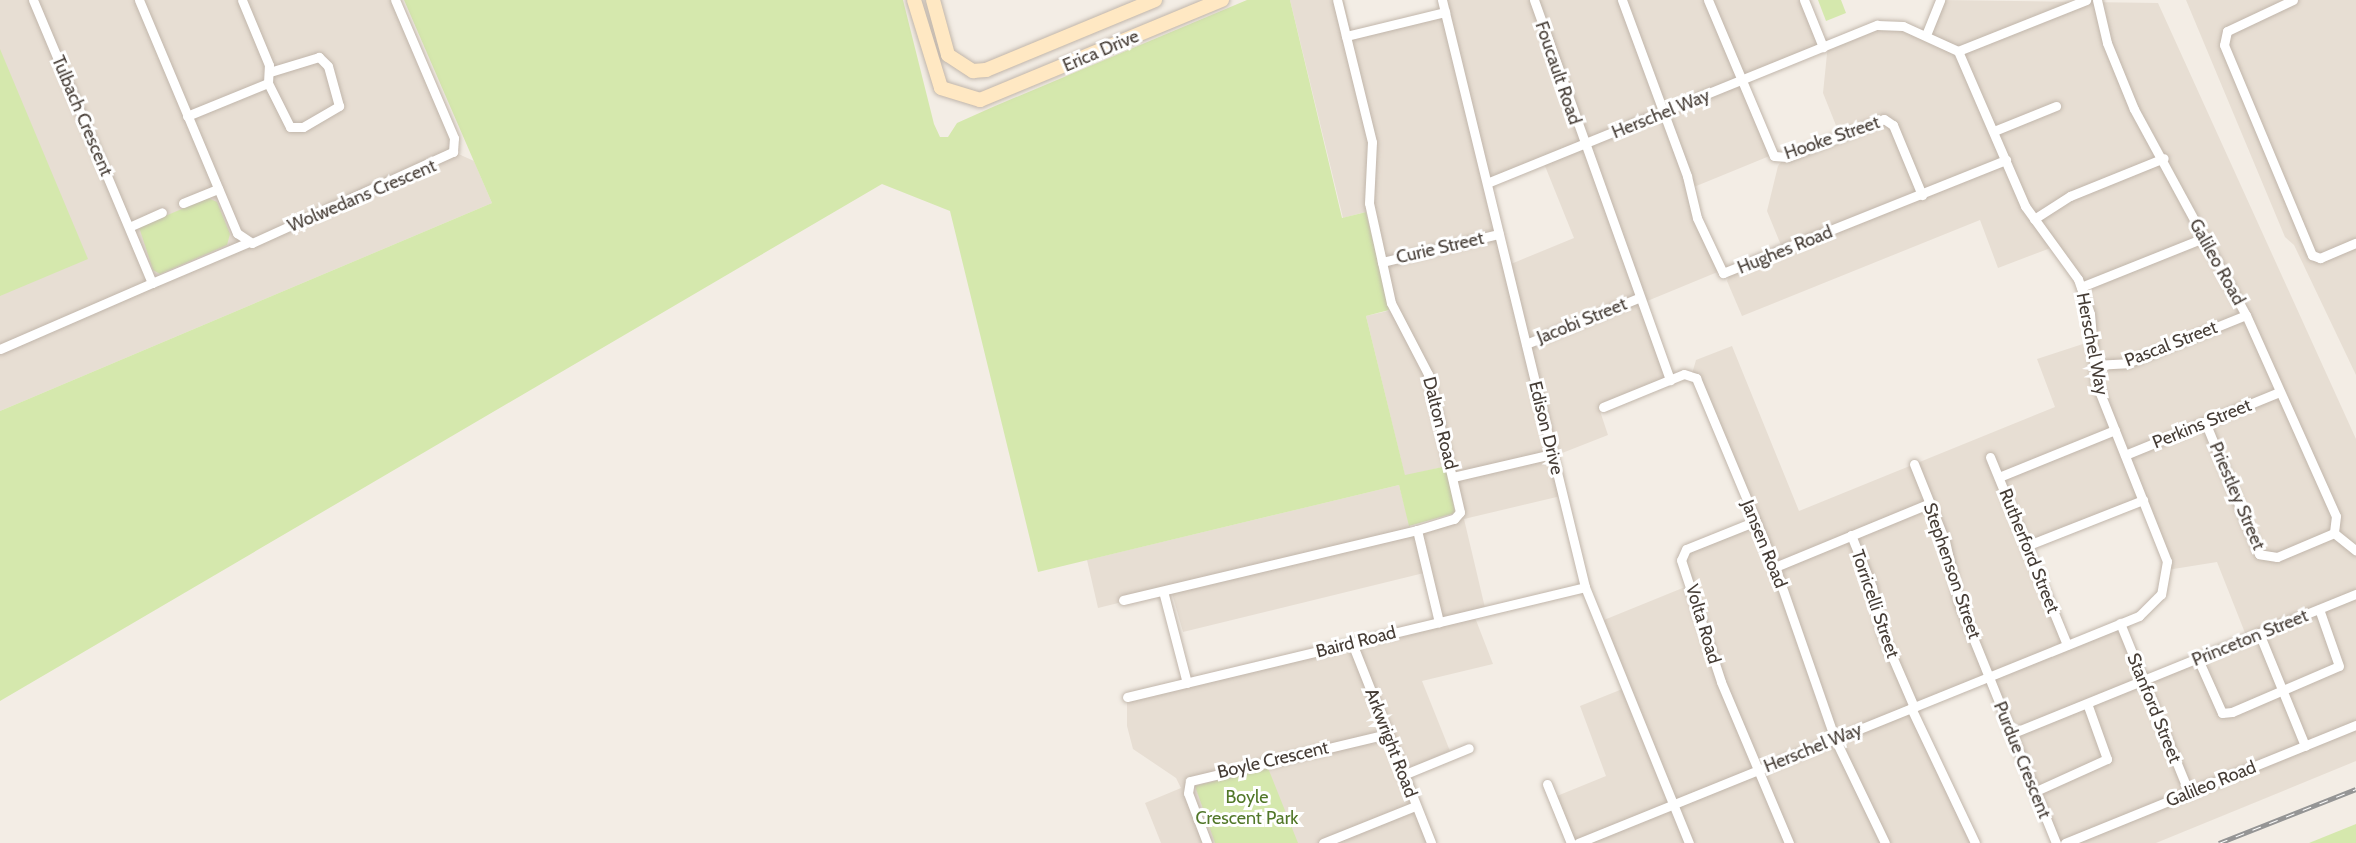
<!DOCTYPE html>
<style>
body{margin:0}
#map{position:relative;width:2356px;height:843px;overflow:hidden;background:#f3ede5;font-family:Cabin,sans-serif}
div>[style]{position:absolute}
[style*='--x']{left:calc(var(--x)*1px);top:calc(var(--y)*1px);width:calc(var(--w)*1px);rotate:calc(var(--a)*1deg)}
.residential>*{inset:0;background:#e7ded3}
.green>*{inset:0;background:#d5e8ad}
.roads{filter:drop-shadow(0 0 2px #c1b6ab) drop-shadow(0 0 2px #c1b6ab)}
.street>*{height:9px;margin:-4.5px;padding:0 4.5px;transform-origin:4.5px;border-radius:4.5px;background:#fff}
.secondary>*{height:14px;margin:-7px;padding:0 7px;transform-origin:7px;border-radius:7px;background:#ffe8c3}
.rail>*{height:5px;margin-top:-2.5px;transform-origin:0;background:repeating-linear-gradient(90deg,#fff 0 9px,#959595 0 18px);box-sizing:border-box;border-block:2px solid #959595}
span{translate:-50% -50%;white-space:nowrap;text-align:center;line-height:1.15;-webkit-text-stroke:6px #fff;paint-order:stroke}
.street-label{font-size:18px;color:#453c35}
.park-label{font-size:18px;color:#517728}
</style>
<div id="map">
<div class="residential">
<i style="clip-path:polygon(0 0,396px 0,455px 138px,454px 152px,474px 161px,492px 203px,0 411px)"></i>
<i style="clip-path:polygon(evenodd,1290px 0,1344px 0,1352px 34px,1444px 12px,1441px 0,1805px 0,1823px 46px,1741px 81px,1772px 155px,1689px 189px,1720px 271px,1640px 304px,1670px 379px,1599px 408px,1608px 435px,1552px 457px,1561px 496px,1464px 519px,1486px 612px,1474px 615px,1493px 664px,1422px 681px,1450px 751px,1401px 772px,1429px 843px,1161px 843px,1145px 803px,1181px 788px,1176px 778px,1133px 749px,1127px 726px,1127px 699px,1440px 623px,1428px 572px,1183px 632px,1171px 590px,1098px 608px,1087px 560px,1399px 485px,1411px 530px,1463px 517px,1451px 465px,1405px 476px,1366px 316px,1392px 310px,1369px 211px,1343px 218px,1290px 0,1543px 161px,1574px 238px,1506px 266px,1486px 183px,1543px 161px)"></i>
<i style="clip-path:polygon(evenodd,1940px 0,2158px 3px,2356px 439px,2356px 761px,2156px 843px,2057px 843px,1989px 676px,1911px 708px,1974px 843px,1576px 843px,1557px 796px,1606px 776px,1580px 706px,1625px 688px,1599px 622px,1690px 585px,1680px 556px,1754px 520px,1692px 374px,1696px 360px,1732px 346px,1799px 511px,2055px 407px,2037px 359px,2092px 341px,2086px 300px,2056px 246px,1998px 268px,1980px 220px,1742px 316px,1727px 281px,1731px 271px,1783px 250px,1767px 211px,1778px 166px,1787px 155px,1839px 133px,1823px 93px,1828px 44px,1878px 24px,1925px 34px,1940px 0,2142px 500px,2167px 570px,2217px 562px,2247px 638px,2143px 680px,2120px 622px,2067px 644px,2027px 545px,2142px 500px)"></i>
<i style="clip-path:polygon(2186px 0,2356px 0,2356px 375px,2294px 245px,2285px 237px)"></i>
</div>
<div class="green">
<i style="clip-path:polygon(404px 0,903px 0,934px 124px,940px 137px,948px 137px,957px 123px,995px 106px,1247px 0,1290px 0,1342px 218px,1366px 212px,1381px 274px,1389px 310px,1366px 316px,1405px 475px,1447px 466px,1455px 513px,1409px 526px,1399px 485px,1038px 572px,950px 211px,882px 184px,0 701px,0 411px,492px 203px)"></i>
<i style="clip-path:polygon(1818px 0,1841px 0,1846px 13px,1826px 21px)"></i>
<i style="clip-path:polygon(0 49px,88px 259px,0 296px)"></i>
<i style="clip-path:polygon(208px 198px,217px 202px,230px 234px,227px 245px,160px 274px,153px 270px,139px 227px)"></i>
<i style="clip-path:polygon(1268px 768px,1298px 843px,1215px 843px,1195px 786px)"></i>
<i style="clip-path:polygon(2356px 824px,2356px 843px,2309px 843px)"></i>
</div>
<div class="roads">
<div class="street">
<i style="--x:139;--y:0;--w:253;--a:67.2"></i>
<i style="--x:237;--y:233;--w:18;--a:34"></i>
<i style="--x:252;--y:243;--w:221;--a:-24.4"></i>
<i style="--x:453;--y:152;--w:14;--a:-86"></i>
<i style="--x:454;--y:138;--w:150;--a:-113.1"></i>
<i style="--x:1442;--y:0;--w:604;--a:76.31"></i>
<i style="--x:1585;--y:587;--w:276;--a:67.9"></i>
<i style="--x:1534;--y:0;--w:404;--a:70.3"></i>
<i style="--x:1622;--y:0;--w:188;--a:69.7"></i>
<i style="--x:1687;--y:176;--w:43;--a:76.6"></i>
<i style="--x:1697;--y:218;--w:61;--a:64.7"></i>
<i style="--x:1723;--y:273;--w:305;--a:-21.8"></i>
<i style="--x:1708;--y:0;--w:169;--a:67.1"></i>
<i style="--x:1774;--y:156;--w:13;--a:4"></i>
<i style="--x:1787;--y:157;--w:104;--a:-21.4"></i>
<i style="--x:1884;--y:119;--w:11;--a:34"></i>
<i style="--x:1893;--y:125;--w:76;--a:67.5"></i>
<i style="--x:1804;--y:0;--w:51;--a:68"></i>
<i style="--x:2097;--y:0;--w:44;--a:76.9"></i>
<i style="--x:2107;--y:43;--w:71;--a:67.8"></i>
<i style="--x:2134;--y:109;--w:234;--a:61.5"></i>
<i style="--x:2246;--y:315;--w:220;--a:65.9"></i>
<i style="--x:2336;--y:516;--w:17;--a:97"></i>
<i style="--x:2334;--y:533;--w:62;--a:157.2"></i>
<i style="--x:2277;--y:557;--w:18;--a:-171"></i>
<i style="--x:2259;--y:554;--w:143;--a:-112.2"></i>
<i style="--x:2293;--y:0;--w:73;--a:154.8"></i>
<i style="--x:2227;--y:31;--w:14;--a:102"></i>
<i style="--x:2224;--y:45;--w:228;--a:67.3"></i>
<i style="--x:2312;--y:255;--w:9;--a:21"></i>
<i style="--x:2320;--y:258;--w:39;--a:-23"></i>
<i style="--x:1926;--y:35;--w:38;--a:-68"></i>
<i style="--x:1346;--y:36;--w:102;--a:-13.6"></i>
<i style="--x:1958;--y:51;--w:138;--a:-21.7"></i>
<i style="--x:268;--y:83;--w:49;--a:63.4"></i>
<i style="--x:290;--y:127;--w:13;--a:0"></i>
<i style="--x:303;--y:127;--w:42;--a:-30.3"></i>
<i style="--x:339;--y:106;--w:41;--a:-105.4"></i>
<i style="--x:328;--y:66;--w:13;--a:-135"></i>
<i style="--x:319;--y:57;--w:51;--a:163"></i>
<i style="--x:187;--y:116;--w:87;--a:-22.2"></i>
<i style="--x:268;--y:83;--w:18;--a:-87"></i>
<i style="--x:269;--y:65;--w:70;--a:-112.6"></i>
<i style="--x:1994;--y:131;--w:67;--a:-22"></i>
<i style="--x:1487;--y:183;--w:421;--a:-22.1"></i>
<i style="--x:1877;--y:25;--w:26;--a:2"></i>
<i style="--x:1903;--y:26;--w:60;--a:24.4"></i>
<i style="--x:1958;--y:51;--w:169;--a:66.6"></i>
<i style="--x:2025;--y:206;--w:90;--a:54"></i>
<i style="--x:2078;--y:279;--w:37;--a:71"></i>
<i style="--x:2090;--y:314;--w:69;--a:85"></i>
<i style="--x:2096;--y:383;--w:192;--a:68.3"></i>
<i style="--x:2167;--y:561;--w:34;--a:100"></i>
<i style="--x:2161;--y:594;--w:31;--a:135"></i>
<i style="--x:2139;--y:616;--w:605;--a:157.97"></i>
<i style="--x:183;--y:203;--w:38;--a:-22"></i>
<i style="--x:2034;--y:219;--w:43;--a:-32.6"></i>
<i style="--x:2070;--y:196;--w:101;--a:-22"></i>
<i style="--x:129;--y:227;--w:36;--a:-24"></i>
<i style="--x:1382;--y:262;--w:120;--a:-13.5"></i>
<i style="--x:152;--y:283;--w:105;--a:-22.9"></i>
<i style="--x:2081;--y:287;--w:135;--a:-21.8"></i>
<i style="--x:1526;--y:344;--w:121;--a:-22.3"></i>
<i style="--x:0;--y:349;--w:166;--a:-23.5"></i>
<i style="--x:152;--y:283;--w:307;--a:-112.8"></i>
<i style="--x:2094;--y:365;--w:33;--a:-3"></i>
<i style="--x:2127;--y:363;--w:128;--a:-22"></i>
<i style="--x:1603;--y:407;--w:87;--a:-22.2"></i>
<i style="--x:1684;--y:374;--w:13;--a:18"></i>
<i style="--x:1696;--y:378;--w:205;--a:67.3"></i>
<i style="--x:1775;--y:567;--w:182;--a:70.8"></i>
<i style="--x:1835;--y:739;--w:115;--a:64.3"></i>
<i style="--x:2125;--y:455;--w:166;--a:-22.2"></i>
<i style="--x:1990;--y:457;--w:203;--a:67.7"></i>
<i style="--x:1914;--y:464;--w:83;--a:68.1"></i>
<i style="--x:1945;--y:541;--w:64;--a:77.3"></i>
<i style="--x:1959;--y:603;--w:259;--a:68"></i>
<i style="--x:1453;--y:477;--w:102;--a:-13.1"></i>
<i style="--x:1999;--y:477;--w:125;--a:-22.1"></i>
<i style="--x:1756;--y:521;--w:75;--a:158.2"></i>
<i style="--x:1686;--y:549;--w:12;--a:114"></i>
<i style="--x:1681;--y:560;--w:128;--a:71.8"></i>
<i style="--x:1721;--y:682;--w:175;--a:67.1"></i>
<i style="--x:1417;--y:530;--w:95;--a:76.6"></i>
<i style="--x:2334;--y:533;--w:28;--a:39"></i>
<i style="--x:1851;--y:535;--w:56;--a:68"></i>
<i style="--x:1872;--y:587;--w:47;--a:77.7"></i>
<i style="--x:1882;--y:633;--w:81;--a:66.6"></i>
<i style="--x:2026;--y:546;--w:126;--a:-21.5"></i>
<i style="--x:1775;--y:567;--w:168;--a:-22.4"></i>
<i style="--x:1163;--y:591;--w:95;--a:75.4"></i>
<i style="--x:1123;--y:600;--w:302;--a:-13.4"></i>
<i style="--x:1417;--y:530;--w:39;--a:-17"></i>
<i style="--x:1454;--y:519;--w:9;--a:-49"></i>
<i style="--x:1460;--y:512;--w:142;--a:-103.1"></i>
<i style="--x:1428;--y:374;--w:80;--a:-117.5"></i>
<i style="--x:1391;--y:303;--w:102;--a:-102.4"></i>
<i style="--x:1369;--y:203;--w:61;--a:-87.2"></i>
<i style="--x:1372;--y:142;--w:146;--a:-103.8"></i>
<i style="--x:2120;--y:623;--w:183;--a:67.9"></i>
<i style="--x:2259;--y:633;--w:122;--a:67.8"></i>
<i style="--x:1352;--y:643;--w:215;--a:68.4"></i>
<i style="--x:2198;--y:659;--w:59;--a:66"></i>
<i style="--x:2222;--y:713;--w:10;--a:-6"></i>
<i style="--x:2232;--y:712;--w:116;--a:-23.3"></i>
<i style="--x:2339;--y:666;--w:60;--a:-109.3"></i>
<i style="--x:1127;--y:697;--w:471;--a:-13.5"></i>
<i style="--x:1911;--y:708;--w:149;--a:64.6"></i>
<i style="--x:2013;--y:733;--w:370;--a:-22.1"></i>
<i style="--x:1403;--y:775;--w:71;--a:-22.2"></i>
<i style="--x:1547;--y:784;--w:64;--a:67.9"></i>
<i style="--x:2036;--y:791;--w:78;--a:-24.3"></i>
<i style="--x:2107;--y:759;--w:59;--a:-109.7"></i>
<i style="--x:1207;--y:843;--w:53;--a:-110.8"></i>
<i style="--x:1188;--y:793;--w:12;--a:-81"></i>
<i style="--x:1190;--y:781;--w:203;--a:-13.4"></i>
<i style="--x:1323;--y:843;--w:99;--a:-21.9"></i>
<i style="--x:2065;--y:843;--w:314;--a:-22.1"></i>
</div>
<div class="secondary">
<i style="--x:914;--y:0;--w:92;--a:72.9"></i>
<i style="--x:941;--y:88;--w:41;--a:17.1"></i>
<i style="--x:980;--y:100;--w:262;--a:-22.5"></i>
<i style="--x:933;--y:0;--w:57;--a:74.7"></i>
<i style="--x:948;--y:55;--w:30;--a:33"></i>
<i style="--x:973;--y:71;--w:13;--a:-4"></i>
<i style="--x:986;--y:70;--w:183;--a:-22.5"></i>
</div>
</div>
<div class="rail">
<i style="--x:2219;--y:843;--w:147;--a:-21.5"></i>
</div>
<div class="street-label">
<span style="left:1101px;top:51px;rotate:-23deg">Erica Drive</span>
<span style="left:1558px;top:73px;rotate:71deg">Foucault Road</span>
<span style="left:1661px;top:114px;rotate:-22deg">Herschel Way</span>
<span style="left:82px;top:116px;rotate:67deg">Tulbach Crescent</span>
<span style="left:1832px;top:138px;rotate:-19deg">Hooke Street</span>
<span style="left:362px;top:196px;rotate:-23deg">Wolwedans Crescent</span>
<span style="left:1440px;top:248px;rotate:-13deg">Curie Street</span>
<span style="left:1785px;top:250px;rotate:-22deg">Hughes Road</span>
<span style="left:2217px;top:262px;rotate:61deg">Galileo Road</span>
<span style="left:1582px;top:321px;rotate:-22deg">Jacobi Street</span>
<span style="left:2092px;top:344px;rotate:79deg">Herschel Way</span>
<span style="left:2171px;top:344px;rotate:-21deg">Pascal Street</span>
<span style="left:1440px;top:423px;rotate:76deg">Dalton Road</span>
<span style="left:2202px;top:424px;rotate:-22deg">Perkins Street</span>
<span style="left:1546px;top:428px;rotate:76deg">Edison Drive</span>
<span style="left:2237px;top:496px;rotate:67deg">Priestley Street</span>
<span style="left:1764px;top:544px;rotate:68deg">Jansen Road</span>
<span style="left:2029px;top:551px;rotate:68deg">Rutherford Street</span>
<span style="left:1952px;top:571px;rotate:71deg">Stephenson Street</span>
<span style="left:1875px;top:604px;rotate:71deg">Torricelli Street</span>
<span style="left:1703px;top:624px;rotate:73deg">Volta Road</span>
<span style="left:2250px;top:638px;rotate:-22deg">Princeton Street</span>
<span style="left:1356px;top:642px;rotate:-14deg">Baird Road</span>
<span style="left:2154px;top:708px;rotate:68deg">Stanford Street</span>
<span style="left:1391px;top:743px;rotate:69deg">Arkwright Road</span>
<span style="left:1813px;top:748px;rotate:-22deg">Herschel Way</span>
<span style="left:1273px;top:760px;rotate:-13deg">Boyle Crescent</span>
<span style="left:2022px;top:760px;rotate:68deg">Purdue Crescent</span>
<span style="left:2211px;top:784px;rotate:-22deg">Galileo Road</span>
</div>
<div class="park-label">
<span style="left:1247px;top:808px">Boyle<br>Crescent Park</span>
</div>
</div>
